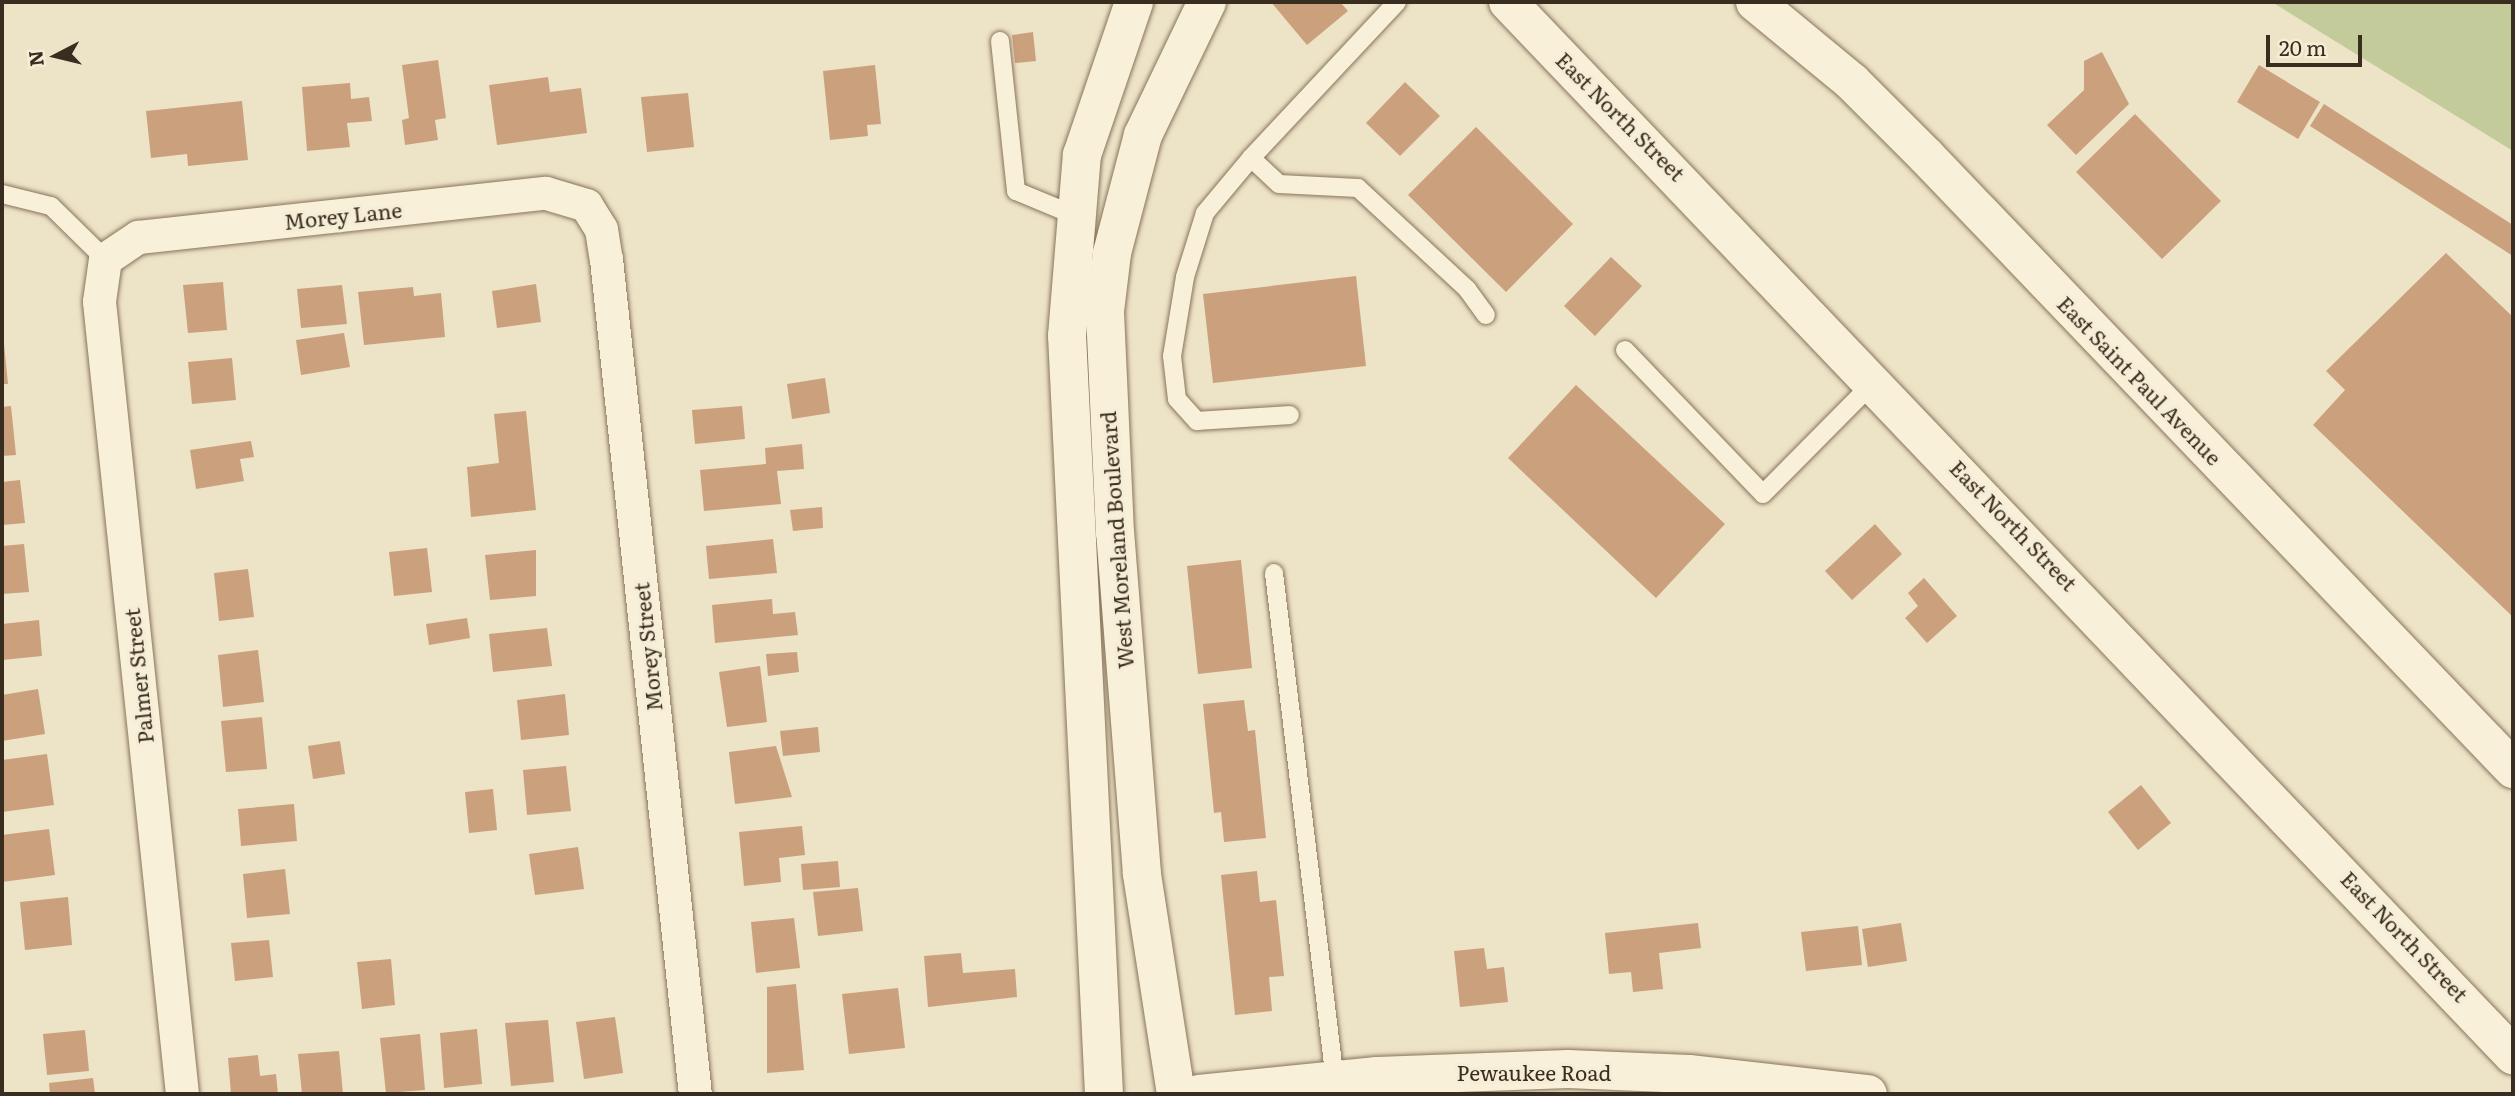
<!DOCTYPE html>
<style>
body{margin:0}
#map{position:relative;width:2515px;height:1096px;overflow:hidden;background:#ede3c6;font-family:Literata,serif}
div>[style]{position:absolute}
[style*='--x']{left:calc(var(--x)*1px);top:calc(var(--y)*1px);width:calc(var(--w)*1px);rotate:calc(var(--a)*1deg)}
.green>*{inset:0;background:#c4cb9a}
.building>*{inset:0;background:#cba07d}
.roads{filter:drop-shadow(0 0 2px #88755c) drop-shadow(0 0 2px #88755c)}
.service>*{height:18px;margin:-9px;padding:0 9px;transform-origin:9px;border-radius:9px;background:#f8f0d9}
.minor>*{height:33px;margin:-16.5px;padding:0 16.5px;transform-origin:16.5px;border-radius:16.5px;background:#f8f0d9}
.tertiary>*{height:38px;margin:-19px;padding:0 19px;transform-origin:19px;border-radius:19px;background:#f8f0d9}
.secondary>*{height:38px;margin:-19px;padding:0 19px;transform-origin:19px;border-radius:19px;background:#f8f0d9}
span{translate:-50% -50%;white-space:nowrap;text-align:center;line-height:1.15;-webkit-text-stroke:6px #f5edd5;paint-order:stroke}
.street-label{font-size:21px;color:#392d1f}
.frame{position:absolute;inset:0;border:4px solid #392d1f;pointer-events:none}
.north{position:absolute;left:21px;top:21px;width:70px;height:70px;-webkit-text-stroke:5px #f5edd5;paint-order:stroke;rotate:263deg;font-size:19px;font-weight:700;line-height:28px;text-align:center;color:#392d1f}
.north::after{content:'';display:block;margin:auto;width:24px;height:32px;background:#392d1f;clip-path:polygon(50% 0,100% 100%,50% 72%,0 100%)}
.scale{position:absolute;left:2266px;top:35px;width:96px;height:32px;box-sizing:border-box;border:4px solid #392d1f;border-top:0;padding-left:9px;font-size:21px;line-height:24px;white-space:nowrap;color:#392d1f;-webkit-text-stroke:5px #f5edd5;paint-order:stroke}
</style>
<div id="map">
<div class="green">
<i style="clip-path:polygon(2272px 2px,2513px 2px,2513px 151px)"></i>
</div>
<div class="building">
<i style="clip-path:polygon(1271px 2px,1340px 2px,1348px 11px,1307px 45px)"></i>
<i style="clip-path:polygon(1033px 32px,1036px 61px,1015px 63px,1012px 35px)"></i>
<i style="clip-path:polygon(2102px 52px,2129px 104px,2076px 155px,2047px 125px,2084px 90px,2084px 61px)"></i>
<i style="clip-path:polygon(438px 60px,446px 118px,435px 120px,438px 140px,405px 145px,402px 120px,409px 118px,402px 65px)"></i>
<i style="clip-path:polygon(875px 65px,881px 124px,867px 125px,868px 136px,830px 140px,823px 71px)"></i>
<i style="clip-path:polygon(2259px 65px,2320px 102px,2298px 139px,2237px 102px)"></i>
<i style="clip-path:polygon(548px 77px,550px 92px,581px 88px,587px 133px,497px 145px,489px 85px)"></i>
<i style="clip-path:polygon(1405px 82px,1440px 116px,1400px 156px,1366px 123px)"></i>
<i style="clip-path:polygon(350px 83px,351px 99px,369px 97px,372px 121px,347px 123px,350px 147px,307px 151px,302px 87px)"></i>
<i style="clip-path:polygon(688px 93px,694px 147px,647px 152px,641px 97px)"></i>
<i style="clip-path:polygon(242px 101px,248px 160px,188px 166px,187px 154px,151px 158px,146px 111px)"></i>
<i style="clip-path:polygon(2324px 104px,2513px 225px,2513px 256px,2310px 126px)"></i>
<i style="clip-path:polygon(2135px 114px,2221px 201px,2162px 259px,2076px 172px)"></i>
<i style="clip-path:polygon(1476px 127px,1573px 224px,1506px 292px,1408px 195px)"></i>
<i style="clip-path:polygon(2446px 253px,2513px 317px,2513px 617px,2313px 425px,2345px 390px,2326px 371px)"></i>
<i style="clip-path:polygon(1611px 257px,1642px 286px,1595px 336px,1564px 306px)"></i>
<i style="clip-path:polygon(1356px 276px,1366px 366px,1213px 383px,1203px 294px)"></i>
<i style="clip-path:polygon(223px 282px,227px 330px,188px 333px,183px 285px)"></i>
<i style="clip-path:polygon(536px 284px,541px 322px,497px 328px,492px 291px)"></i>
<i style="clip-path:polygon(342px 285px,347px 324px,301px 328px,297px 289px)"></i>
<i style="clip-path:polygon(413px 287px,414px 296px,441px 293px,445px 337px,364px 345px,358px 292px)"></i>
<i style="clip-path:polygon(344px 333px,350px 367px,301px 375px,296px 340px)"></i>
<i style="clip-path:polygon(4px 344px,8px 384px,2px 384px,2px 345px)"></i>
<i style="clip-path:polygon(232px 358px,236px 400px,192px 404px,188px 362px)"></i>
<i style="clip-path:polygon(825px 378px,830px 413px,792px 419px,787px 384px)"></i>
<i style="clip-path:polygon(1576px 385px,1725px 524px,1656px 598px,1508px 458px)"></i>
<i style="clip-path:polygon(11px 406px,16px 455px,2px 456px,2px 407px)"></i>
<i style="clip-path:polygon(742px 406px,745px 439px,695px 444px,692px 410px)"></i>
<i style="clip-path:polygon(526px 411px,536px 510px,471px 517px,467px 467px,499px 463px,494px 414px)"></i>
<i style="clip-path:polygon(251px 441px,254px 457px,240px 459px,244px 481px,196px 489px,190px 450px)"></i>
<i style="clip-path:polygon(802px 444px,804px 469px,777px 471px,781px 504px,704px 511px,700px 470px,766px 464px,765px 448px)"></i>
<i style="clip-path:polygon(20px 480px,25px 523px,2px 525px,2px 482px)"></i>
<i style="clip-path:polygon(822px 507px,823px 528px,793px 531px,790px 510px)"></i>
<i style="clip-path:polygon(1875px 524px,1902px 554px,1852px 600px,1825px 571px)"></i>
<i style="clip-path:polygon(773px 539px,777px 573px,709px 579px,706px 546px)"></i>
<i style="clip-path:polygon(24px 544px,29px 592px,2px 594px,2px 546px)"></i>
<i style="clip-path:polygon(427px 548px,432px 592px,394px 596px,389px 552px)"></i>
<i style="clip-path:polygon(536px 550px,536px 596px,490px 600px,485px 555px)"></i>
<i style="clip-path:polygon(1241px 560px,1252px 668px,1198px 674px,1187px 566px)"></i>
<i style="clip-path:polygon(248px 569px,254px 617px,219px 621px,214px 573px)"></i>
<i style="clip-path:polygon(1924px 578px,1957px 616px,1927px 643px,1905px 618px,1918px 606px,1908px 593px)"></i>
<i style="clip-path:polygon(772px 599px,773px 614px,795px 612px,798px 635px,715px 643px,712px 605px)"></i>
<i style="clip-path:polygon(467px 618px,470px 638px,429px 645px,426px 624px)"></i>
<i style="clip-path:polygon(39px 620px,42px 656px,2px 660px,2px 624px)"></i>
<i style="clip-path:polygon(547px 628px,552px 666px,493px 672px,489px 634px)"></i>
<i style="clip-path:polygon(258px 650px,264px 702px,223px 707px,218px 655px)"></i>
<i style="clip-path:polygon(797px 652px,799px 672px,768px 676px,766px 654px)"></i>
<i style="clip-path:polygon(760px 666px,767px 722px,727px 727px,719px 672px)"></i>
<i style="clip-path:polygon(38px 689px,45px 734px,2px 741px,2px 695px)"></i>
<i style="clip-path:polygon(565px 694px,569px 735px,521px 740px,517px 700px)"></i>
<i style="clip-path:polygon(1244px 700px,1248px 731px,1255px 730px,1266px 838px,1224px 842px,1221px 812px,1214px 813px,1203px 704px)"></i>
<i style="clip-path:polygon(262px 717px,267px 769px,226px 772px,221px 721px)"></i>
<i style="clip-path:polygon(818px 727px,820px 752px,783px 756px,780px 731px)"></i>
<i style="clip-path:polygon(340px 741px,345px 774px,313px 779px,308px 746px)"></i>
<i style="clip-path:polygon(776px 746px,792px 797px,735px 804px,729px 752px)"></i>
<i style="clip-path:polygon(47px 754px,54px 805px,2px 812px,2px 760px)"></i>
<i style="clip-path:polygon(566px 766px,571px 811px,527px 815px,523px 770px)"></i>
<i style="clip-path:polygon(2141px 785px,2171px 823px,2138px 850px,2108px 812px)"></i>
<i style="clip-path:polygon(493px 789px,497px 830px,469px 833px,465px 792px)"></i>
<i style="clip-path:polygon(294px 804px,297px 841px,241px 846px,238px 809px)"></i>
<i style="clip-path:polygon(802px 826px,805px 855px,779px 858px,781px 882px,744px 886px,739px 832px)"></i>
<i style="clip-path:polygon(49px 829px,55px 875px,2px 882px,2px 835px)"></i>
<i style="clip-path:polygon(578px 847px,584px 889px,535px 895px,529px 854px)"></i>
<i style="clip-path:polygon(838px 861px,840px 887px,803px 890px,801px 864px)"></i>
<i style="clip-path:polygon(285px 869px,290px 914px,247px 918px,243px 874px)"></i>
<i style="clip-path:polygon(1257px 871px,1260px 902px,1276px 900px,1284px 976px,1269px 977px,1272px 1011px,1235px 1015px,1221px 875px)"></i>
<i style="clip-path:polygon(858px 888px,863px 931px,818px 936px,813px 892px)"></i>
<i style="clip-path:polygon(68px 897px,72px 945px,25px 950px,20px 902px)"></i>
<i style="clip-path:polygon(794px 918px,800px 968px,756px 973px,751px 922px)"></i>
<i style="clip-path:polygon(1698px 923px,1701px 948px,1659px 953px,1663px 989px,1633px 992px,1631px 972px,1609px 974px,1605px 933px)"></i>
<i style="clip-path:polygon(1901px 923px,1907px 961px,1868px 967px,1862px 929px)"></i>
<i style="clip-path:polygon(1858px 926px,1862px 965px,1806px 971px,1801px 932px)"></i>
<i style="clip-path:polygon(269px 940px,273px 977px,235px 981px,231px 943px)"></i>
<i style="clip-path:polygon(1484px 948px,1487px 969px,1504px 967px,1508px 1002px,1460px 1007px,1454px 951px)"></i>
<i style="clip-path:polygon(961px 953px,963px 973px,1015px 969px,1017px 997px,928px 1007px,924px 956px)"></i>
<i style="clip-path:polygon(391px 959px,395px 1005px,362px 1009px,357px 962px)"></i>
<i style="clip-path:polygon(796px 984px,804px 1070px,767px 1073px,767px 987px)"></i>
<i style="clip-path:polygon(898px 988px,905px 1048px,849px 1054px,842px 994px)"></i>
<i style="clip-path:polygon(615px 1017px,623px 1073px,584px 1079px,576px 1022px)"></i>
<i style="clip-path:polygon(548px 1020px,554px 1082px,511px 1086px,505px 1023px)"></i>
<i style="clip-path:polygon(477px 1029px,482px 1084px,444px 1088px,440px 1033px)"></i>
<i style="clip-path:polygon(85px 1030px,89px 1071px,47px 1075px,43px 1034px)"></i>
<i style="clip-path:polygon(420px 1034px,425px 1090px,386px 1093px,380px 1038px)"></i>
<i style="clip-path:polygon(339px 1051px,343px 1094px,302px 1094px,298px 1054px)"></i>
<i style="clip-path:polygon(258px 1055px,260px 1076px,276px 1074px,278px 1094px,231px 1094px,228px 1058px)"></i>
<i style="clip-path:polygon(93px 1078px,95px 1094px,50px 1094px,49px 1083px)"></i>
</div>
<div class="roads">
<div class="service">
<i style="--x:1397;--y:2;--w:214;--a:133.1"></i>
<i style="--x:1251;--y:158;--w:38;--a:43"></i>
<i style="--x:1279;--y:184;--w:79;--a:2.9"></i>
<i style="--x:1358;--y:188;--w:149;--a:42.8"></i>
<i style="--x:1467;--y:289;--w:32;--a:54"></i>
<i style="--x:1000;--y:41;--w:151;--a:83.9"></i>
<i style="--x:1016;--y:191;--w:63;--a:22.5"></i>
<i style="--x:1251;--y:158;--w:72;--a:129.9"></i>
<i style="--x:1205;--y:213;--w:67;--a:107.4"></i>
<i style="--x:1185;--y:277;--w:80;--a:99.3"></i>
<i style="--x:1172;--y:356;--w:43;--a:83.4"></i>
<i style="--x:1177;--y:399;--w:30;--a:48"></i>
<i style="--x:1197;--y:421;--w:93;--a:-3.7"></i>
<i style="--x:2;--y:194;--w:50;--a:13.8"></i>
<i style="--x:51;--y:206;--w:76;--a:44.5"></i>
<i style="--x:1625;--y:350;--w:199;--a:46.2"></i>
<i style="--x:1763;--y:494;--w:161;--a:-45.3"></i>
<i style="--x:1274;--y:573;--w:512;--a:83.15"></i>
</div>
<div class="minor">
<i style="--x:182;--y:1094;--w:797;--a:-95.98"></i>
<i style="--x:99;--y:301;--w:42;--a:-81.9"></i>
<i style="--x:105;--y:259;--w:40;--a:-34"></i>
<i style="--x:138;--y:237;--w:410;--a:-6.2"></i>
<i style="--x:546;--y:193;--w:42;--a:16.7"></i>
<i style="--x:586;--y:205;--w:28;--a:58"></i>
<i style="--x:601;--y:229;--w:30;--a:81"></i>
<i style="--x:606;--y:259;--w:840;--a:83.92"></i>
</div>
<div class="tertiary">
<i style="--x:1104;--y:1094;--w:759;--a:-92.79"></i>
<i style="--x:1067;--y:336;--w:182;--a:-85.3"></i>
<i style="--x:1082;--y:155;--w:162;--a:-71.2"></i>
<i style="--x:1176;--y:1094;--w:223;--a:-98.8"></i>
<i style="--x:1142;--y:874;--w:342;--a:-94.5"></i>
<i style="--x:1115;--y:533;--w:222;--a:-92.6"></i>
<i style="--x:1105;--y:311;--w:58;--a:-83.1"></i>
<i style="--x:1112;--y:253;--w:122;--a:-75.3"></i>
<i style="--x:1143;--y:135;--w:148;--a:-64.3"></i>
</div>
<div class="secondary">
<i style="--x:1508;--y:2;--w:1456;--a:46.34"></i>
<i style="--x:1755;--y:2;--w:126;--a:39.5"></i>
<i style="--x:1852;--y:82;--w:105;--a:45"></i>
<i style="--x:1926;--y:156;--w:849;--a:46.24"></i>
<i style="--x:1199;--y:1094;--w:179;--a:-5.8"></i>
<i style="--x:1377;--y:1076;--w:191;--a:-2.1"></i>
<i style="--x:1568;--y:1069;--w:121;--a:2.4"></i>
<i style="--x:1689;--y:1074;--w:180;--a:6.4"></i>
</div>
</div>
<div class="street-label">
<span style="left:1621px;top:116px;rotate:45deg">East North Street</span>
<span style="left:343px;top:215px;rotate:-6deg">Morey Lane</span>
<span style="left:2140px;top:380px;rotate:46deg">East Saint Paul Avenue</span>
<span style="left:2014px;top:525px;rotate:46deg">East North Street</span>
<span style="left:1116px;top:540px;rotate:-94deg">West Moreland Boulevard</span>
<span style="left:647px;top:647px;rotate:-96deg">Morey Street</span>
<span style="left:138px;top:676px;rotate:-96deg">Palmer Street</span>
<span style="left:2405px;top:936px;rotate:46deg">East North Street</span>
<span style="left:1534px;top:1072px">Pewaukee Road</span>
</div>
<div class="frame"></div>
<div class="north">N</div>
<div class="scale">20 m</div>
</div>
